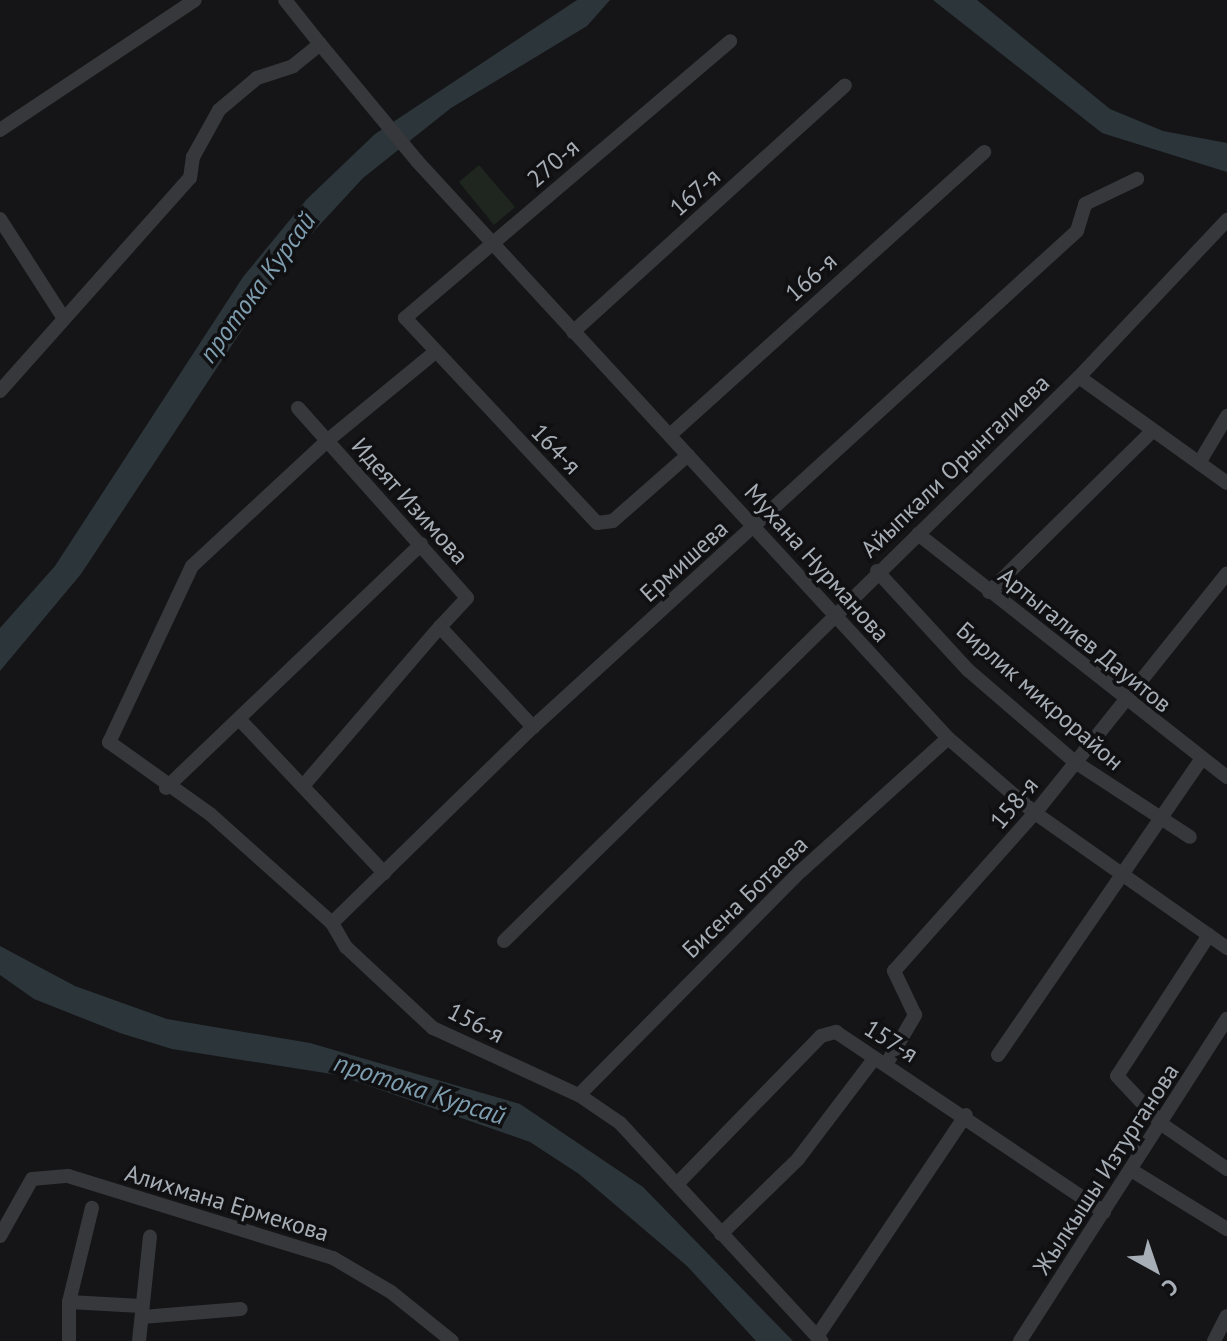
<!DOCTYPE html>
<meta charset="utf-8">
<style>
body{margin:0}
#map{position:relative;width:1227px;height:1341px;overflow:hidden;background:#151517;font-family:"PT Sans",sans-serif}
div>[style]{position:absolute}
[style*='--x']{left:calc(var(--x)*1px);top:calc(var(--y)*1px);width:calc(var(--w)*1px);rotate:calc(var(--a)*1deg)}
.green>*{inset:0;background:#1f261f}
.water>*{inset:0;background:#2b353a}
.minor>*{height:14px;margin:-7px;padding:0 7px;transform-origin:7px;border-radius:7px;background:#36383c}
span{translate:-50% -50%;white-space:nowrap;text-align:center;line-height:1.15;-webkit-text-stroke:7px #101012;paint-order:stroke}
.street-label{font-size:24px;color:#a7aeb6}
.water-label{font-size:26px;color:#7f9fb1;font-style:italic}
.north{position:absolute;left:1115px;top:1229px;width:80px;height:80px;-webkit-text-stroke:6px #101012;paint-order:stroke;rotate:140deg;font-size:22px;font-weight:700;line-height:32px;text-align:center;color:#a7aeb6}
.north::after{content:'';display:block;margin:auto;width:28px;height:36px;background:#a7aeb6;clip-path:polygon(50% 0,100% 100%,50% 72%,0 100%)}
</style>
<div id="map">
<div class="green">
<i style="clip-path:polygon(479px 165px,515px 207px,494px 225px,459px 182px)"></i>
</div>
<div class="water">
<i style="clip-path:polygon(577px 0,610px 0,587px 26px,451px 108px,363px 178px,290px 257px,81px 574px,0 671px,0 628px,55px 566px,243px 277px,307px 199px,375px 134px)"></i>
<i style="clip-path:polygon(933px 0,977px 0,1110px 109px,1163px 131px,1227px 143px,1227px 172px,1102px 133px)"></i>
<i style="clip-path:polygon(0 946px,75px 986px,167px 1019px,310px 1043px,520px 1104px,643px 1187px,793px 1341px,756px 1341px,687px 1266px,579px 1174px,530px 1142px,338px 1075px,172px 1049px,120px 1033px,34px 999px,0 975px)"></i>
</div>
<div class="minor">
<i style="--x:320;--y:44;--w:152;--a:50.3"></i>
<i style="--x:417;--y:161;--w:784;--a:47.38"></i>
<i style="--x:948;--y:738;--w:115;--a:40.8"></i>
<i style="--x:1035;--y:813;--w:235;--a:35.1"></i>
<i style="--x:0;--y:130;--w:234;--a:-33.7"></i>
<i style="--x:0;--y:219;--w:117;--a:57.3"></i>
<i style="--x:573;--y:332;--w:367;--a:-42.2"></i>
<i style="--x:434;--y:353;--w:139;--a:140.6"></i>
<i style="--x:327;--y:441;--w:184;--a:137.2"></i>
<i style="--x:192;--y:566;--w:195;--a:115.2"></i>
<i style="--x:109;--y:742;--w:124;--a:35.5"></i>
<i style="--x:210;--y:814;--w:164;--a:41.8"></i>
<i style="--x:332;--y:923;--w:28;--a:60"></i>
<i style="--x:346;--y:947;--w:119;--a:43"></i>
<i style="--x:433;--y:1028;--w:161;--a:24.7"></i>
<i style="--x:579;--y:1095;--w:50;--a:34.3"></i>
<i style="--x:620;--y:1123;--w:297;--a:47.3"></i>
<i style="--x:1079;--y:377;--w:182;--a:35.6"></i>
<i style="--x:0;--y:391;--w:285;--a:-48.3"></i>
<i style="--x:190;--y:178;--w:21;--a:-82"></i>
<i style="--x:193;--y:157;--w:54;--a:-61"></i>
<i style="--x:219;--y:110;--w:50;--a:-40.1"></i>
<i style="--x:257;--y:78;--w:38;--a:-18"></i>
<i style="--x:293;--y:66;--w:35;--a:-39"></i>
<i style="--x:320;--y:44;--w:56;--a:-128.5"></i>
<i style="--x:298;--y:408;--w:254;--a:48.3"></i>
<i style="--x:467;--y:598;--w:40;--a:133"></i>
<i style="--x:440;--y:627;--w:137;--a:47.1"></i>
<i style="--x:670;--y:435;--w:423;--a:-42"></i>
<i style="--x:688;--y:455;--w:100;--a:138.7"></i>
<i style="--x:613;--y:521;--w:16;--a:173"></i>
<i style="--x:597;--y:523;--w:281;--a:-133.1"></i>
<i style="--x:405;--y:318;--w:427;--a:-40.4"></i>
<i style="--x:1199;--y:463;--w:55;--a:-59.2"></i>
<i style="--x:918;--y:534;--w:393;--a:38.2"></i>
<i style="--x:877;--y:571;--w:134;--a:47.4"></i>
<i style="--x:968;--y:670;--w:141;--a:40.7"></i>
<i style="--x:1075;--y:762;--w:137;--a:33.1"></i>
<i style="--x:989;--y:592;--w:229;--a:-44.6"></i>
<i style="--x:241;--y:721;--w:209;--a:46.7"></i>
<i style="--x:303;--y:786;--w:210;--a:-49.3"></i>
<i style="--x:166;--y:788;--w:353;--a:-43.7"></i>
<i style="--x:332;--y:923;--w:281;--a:-44.3"></i>
<i style="--x:533;--y:727;--w:736;--a:-42.36"></i>
<i style="--x:1077;--y:231;--w:28;--a:-73"></i>
<i style="--x:1085;--y:204;--w:58;--a:-25.7"></i>
<i style="--x:1209;--y:935;--w:168;--a:123.1"></i>
<i style="--x:1117;--y:1076;--w:67;--a:46.8"></i>
<i style="--x:1163;--y:1125;--w:78;--a:34.5"></i>
<i style="--x:504;--y:941;--w:805;--a:-44.45"></i>
<i style="--x:1079;--y:377;--w:216;--a:-46.7"></i>
<i style="--x:998;--y:1055;--w:358;--a:-55.5"></i>
<i style="--x:887;--y:1063;--w:56;--a:-59.7"></i>
<i style="--x:915;--y:1015;--w:49;--a:-115.5"></i>
<i style="--x:894;--y:971;--w:212;--a:-48.3"></i>
<i style="--x:1035;--y:813;--w:307;--a:-51.3"></i>
<i style="--x:579;--y:1095;--w:315;--a:-45.3"></i>
<i style="--x:801;--y:871;--w:198;--a:-42.1"></i>
<i style="--x:1131;--y:1170;--w:113;--a:31.6"></i>
<i style="--x:678;--y:1183;--w:205;--a:-45.8"></i>
<i style="--x:821;--y:1036;--w:16;--a:-15"></i>
<i style="--x:836;--y:1032;--w:323;--a:33.9"></i>
<i style="--x:721;--y:1234;--w:107;--a:-44.2"></i>
<i style="--x:798;--y:1159;--w:126;--a:-52.8"></i>
<i style="--x:0;--y:1236;--w:65;--a:-60.7"></i>
<i style="--x:32;--y:1179;--w:36;--a:-5"></i>
<i style="--x:68;--y:1176;--w:277;--a:17.2"></i>
<i style="--x:333;--y:1258;--w:67;--a:30.4"></i>
<i style="--x:391;--y:1292;--w:78;--a:38.8"></i>
<i style="--x:69;--y:1302;--w:72;--a:3.2"></i>
<i style="--x:142;--y:1317;--w:99;--a:-4.6"></i>
<i style="--x:818;--y:1335;--w:265;--a:-56.1"></i>
<i style="--x:69;--y:1341;--w:39;--a:-90"></i>
<i style="--x:69;--y:1302;--w:97;--a:-76.3"></i>
<i style="--x:139;--y:1341;--w:105;--a:-84"></i>
<i style="--x:1020;--y:1341;--w:383;--a:-57.3"></i>
<i style="--x:1214;--y:1341;--w:28;--a:-63"></i>
</div>
<div class="street-label">
<span style="left:553px;top:163px;rotate:-41deg">270-я</span>
<span style="left:695px;top:192px;rotate:-42deg">167-я</span>
<span style="left:811px;top:277px;rotate:-42deg">166-я</span>
<span style="left:556px;top:449px;rotate:46deg">164-я</span>
<span style="left:955px;top:466px;rotate:-44deg">Айыпкали Орынгалиева</span>
<span style="left:410px;top:501px;rotate:48deg">Идеят Изимова</span>
<span style="left:684px;top:561px;rotate:-42deg">Ермишева</span>
<span style="left:817px;top:563px;rotate:48deg">Мухана Нурманова</span>
<span style="left:1085px;top:640px;rotate:39deg">Артыгалиев Дауитов</span>
<span style="left:1040px;top:696px;rotate:41deg">Бирлик микрорайон</span>
<span style="left:1014px;top:803px;rotate:-50deg">158-я</span>
<span style="left:745px;top:897px;rotate:-44deg">Бисена Ботаева</span>
<span style="left:476px;top:1023px;rotate:27deg">156-я</span>
<span style="left:891px;top:1041px;rotate:32deg">157-я</span>
<span style="left:1106px;top:1169px;rotate:-57deg">Жылкышы Изтурганова</span>
<span style="left:227px;top:1203px;rotate:17deg">Алихмана Ермекова</span>
</div>
<div class="water-label">
<span style="left:257px;top:287px;rotate:-54deg">протока Курсай</span>
<span style="left:420px;top:1089px;rotate:18deg">протока Курсай</span>
</div>
<div class="north">С</div>
</div>
